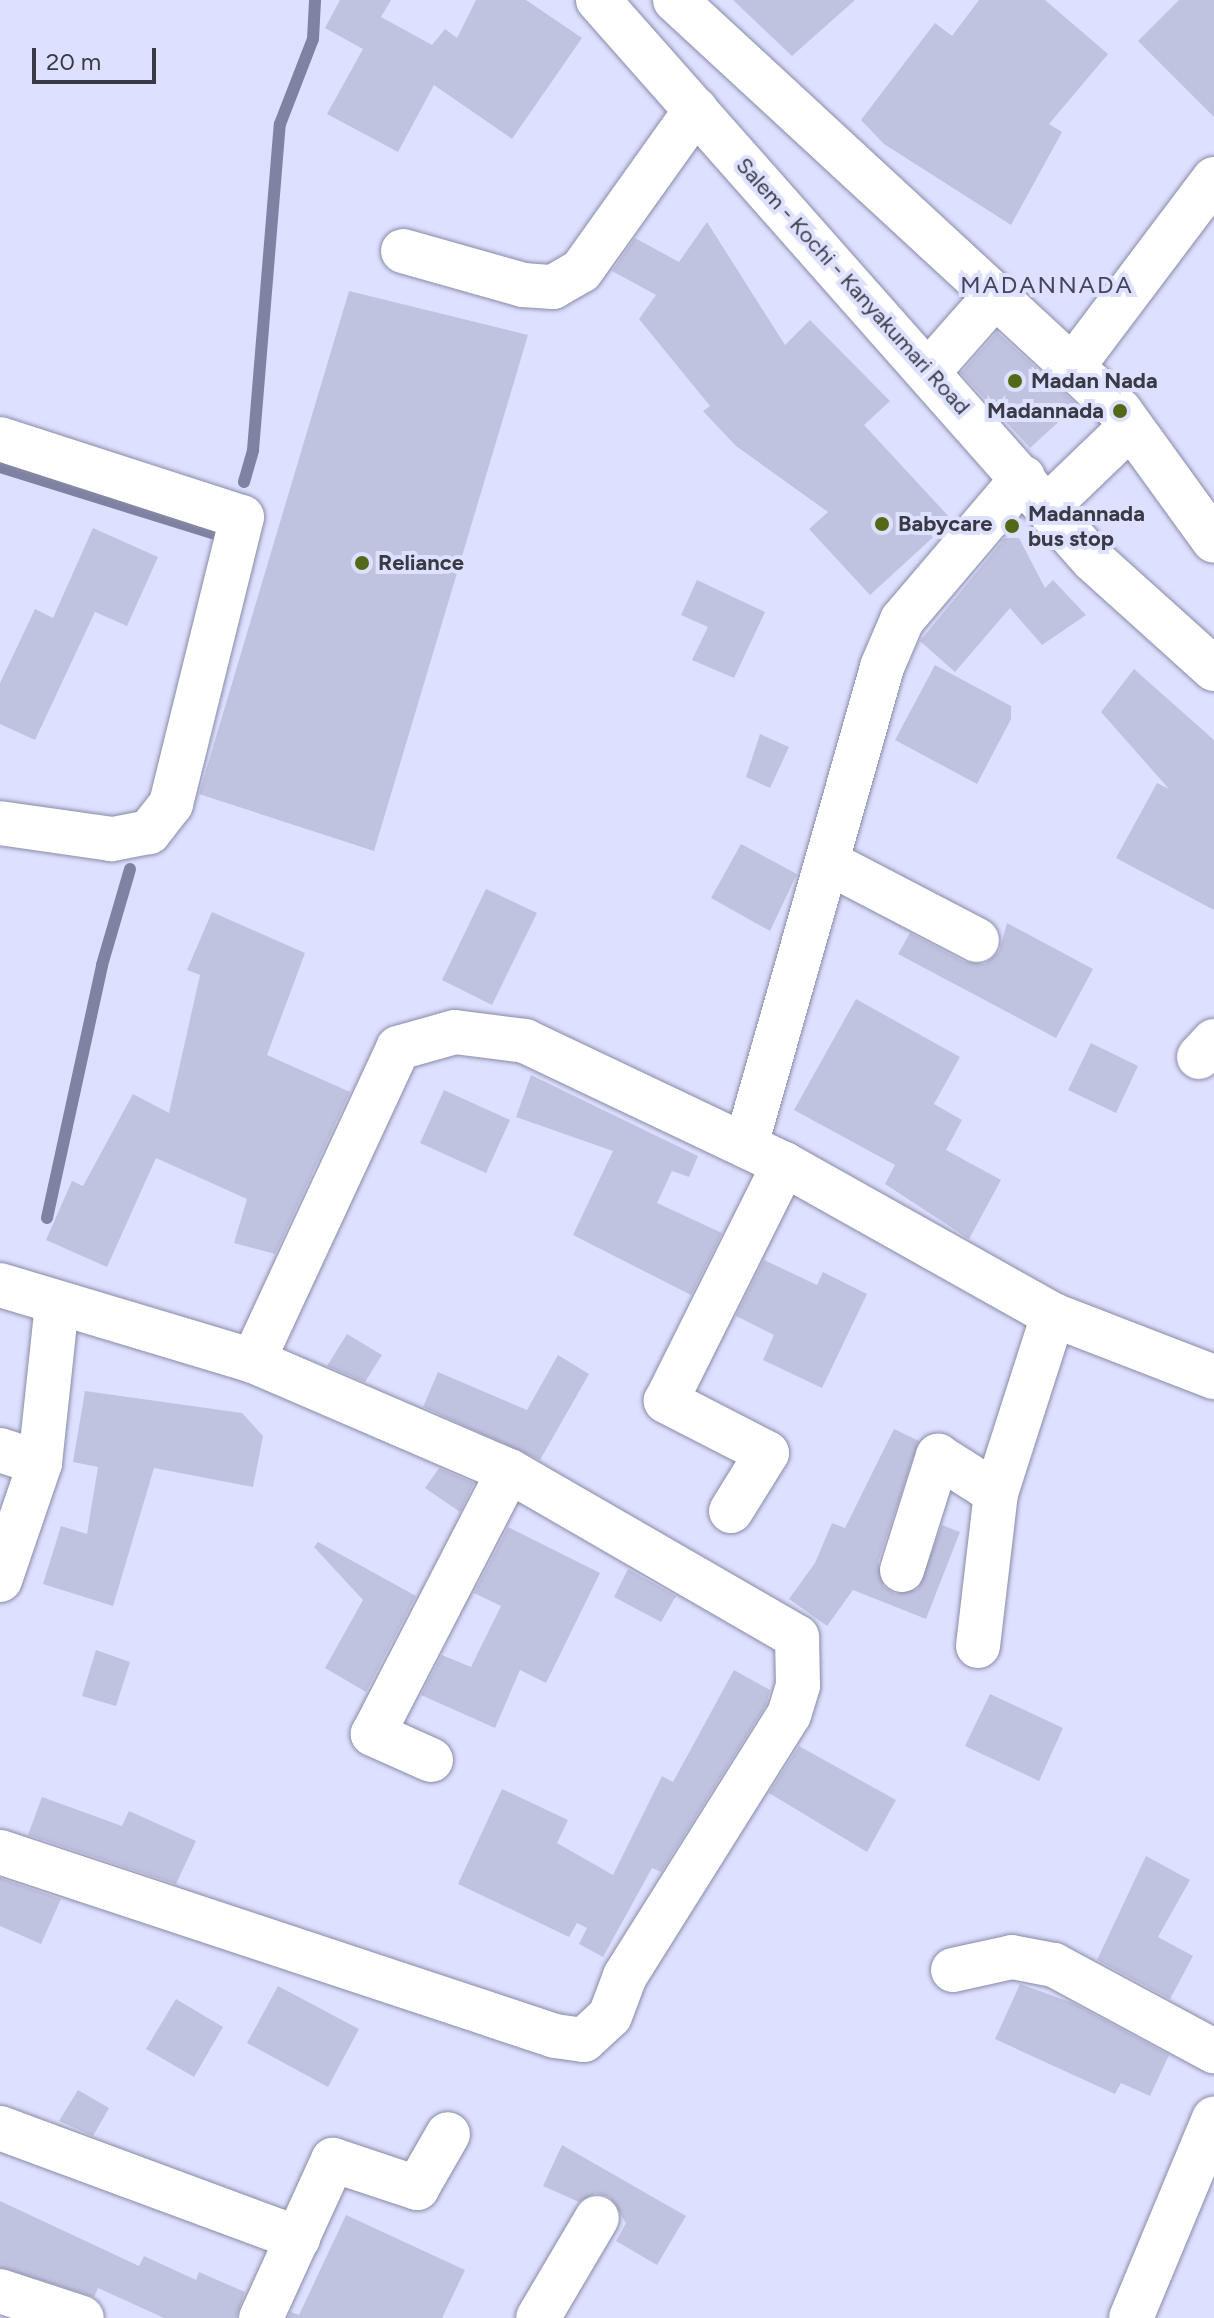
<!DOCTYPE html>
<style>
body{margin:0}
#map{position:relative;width:1214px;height:2318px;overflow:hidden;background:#dde0fe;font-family:Figtree,sans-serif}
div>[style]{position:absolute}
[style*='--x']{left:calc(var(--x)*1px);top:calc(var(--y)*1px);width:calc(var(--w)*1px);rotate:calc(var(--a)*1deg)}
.stream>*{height:12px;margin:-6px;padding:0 6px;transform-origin:6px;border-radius:6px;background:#7f82a2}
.building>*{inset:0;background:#c0c3e0}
.roads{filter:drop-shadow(0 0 2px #898ba6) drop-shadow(0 0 2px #898ba6)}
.minor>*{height:44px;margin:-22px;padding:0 22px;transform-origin:22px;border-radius:22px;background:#fff}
.major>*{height:44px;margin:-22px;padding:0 22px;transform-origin:22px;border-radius:22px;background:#fff}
.dots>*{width:22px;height:22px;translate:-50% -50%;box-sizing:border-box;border:4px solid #dde0fe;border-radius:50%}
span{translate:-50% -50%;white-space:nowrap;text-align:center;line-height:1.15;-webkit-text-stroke:8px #dde0fe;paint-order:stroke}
.street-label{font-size:22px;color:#393a46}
.poi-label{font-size:22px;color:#393a46;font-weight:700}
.left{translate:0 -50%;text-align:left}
.right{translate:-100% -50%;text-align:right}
.neighbourhood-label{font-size:24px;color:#42445c;letter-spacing:2px}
.scale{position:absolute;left:32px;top:48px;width:124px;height:36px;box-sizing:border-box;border:4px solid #393a46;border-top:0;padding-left:10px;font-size:24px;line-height:28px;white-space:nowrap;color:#393a46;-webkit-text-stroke:6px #dde0fe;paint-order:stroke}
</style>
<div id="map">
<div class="stream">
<i style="--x:0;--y:467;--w:239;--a:17.3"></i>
<i style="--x:244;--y:482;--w:33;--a:-74"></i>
<i style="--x:253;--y:450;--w:327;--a:-85.3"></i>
<i style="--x:280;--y:124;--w:91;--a:-68.8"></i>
<i style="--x:313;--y:39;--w:39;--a:-87"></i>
<i style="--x:47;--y:1218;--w:259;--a:-77.7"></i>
<i style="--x:102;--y:965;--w:100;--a:-73.7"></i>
</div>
<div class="building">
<i style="clip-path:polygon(340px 0,391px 0,381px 17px,432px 45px,445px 29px,457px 38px,476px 0,526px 0,582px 38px,512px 139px,434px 85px,398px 152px,327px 114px,363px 49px,325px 28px)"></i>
<i style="clip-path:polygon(733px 0,855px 0,792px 56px)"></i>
<i style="clip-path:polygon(979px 0,1045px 0,1108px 54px,1049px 124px,1062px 132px,1011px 225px,884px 144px,861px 120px,935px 23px,952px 36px)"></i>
<i style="clip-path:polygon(1179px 0,1214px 0,1214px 117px,1138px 41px)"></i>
<i style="clip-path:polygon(707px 222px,785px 345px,810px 320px,890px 401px,864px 425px,952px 520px,870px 595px,809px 529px,828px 512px,736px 446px,703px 411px,710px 406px,639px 319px,656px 295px,612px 271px,635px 238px,679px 262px)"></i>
<i style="clip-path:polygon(349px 291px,528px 335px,374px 851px,199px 794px)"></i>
<i style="clip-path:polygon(997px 332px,1077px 405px,1030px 448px,961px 373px)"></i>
<i style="clip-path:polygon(93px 528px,158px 557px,127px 626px,95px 612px,35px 740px,0 724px,0 683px,35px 609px,53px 618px)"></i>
<i style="clip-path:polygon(1005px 538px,1019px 538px,1045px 588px,1053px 580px,1086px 615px,1042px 645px,1010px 608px,955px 672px,920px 641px)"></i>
<i style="clip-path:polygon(697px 580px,765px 612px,734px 678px,692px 660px,708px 627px,681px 615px)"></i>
<i style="clip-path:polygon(935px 665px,1011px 706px,1011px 719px,977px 784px,895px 740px)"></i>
<i style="clip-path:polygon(1134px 669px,1214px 740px,1214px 910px,1116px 858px,1157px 783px,1169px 789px,1101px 712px)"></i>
<i style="clip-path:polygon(760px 734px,789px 747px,770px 788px,746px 777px)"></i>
<i style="clip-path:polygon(741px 844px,797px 874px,770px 931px,711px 898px)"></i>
<i style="clip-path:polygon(486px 889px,537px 913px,492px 1005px,442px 980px)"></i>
<i style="clip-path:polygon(212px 912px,305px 953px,267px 1055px,350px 1092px,275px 1254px,234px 1243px,247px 1199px,156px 1158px,107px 1267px,46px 1240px,72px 1181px,83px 1186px,133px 1094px,169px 1113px,200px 975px,187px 970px)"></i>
<i style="clip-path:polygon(1007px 923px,1093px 969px,1056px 1038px,898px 954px,910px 933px,965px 962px,985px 964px,999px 952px)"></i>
<i style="clip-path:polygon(856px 999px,960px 1057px,934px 1104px,962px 1120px,946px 1150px,1001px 1180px,969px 1239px,885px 1184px,895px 1165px,794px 1110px)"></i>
<i style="clip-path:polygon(1091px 1043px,1138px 1066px,1116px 1113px,1068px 1090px)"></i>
<i style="clip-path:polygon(531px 1075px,698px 1156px,689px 1177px,672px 1171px,657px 1203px,722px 1233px,691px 1295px,573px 1235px,613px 1151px,516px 1117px)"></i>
<i style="clip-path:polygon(444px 1090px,510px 1120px,486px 1173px,420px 1143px)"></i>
<i style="clip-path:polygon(764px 1260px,817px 1285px,823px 1272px,867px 1294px,822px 1388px,763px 1360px,774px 1335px,736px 1316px)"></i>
<i style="clip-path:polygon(347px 1334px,382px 1355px,365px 1382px,327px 1366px)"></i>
<i style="clip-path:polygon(558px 1355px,589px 1374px,540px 1460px,423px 1407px,438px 1372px,527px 1410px)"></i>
<i style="clip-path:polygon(85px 1391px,242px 1413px,263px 1436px,253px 1487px,154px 1468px,113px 1606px,43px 1584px,61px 1526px,87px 1534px,98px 1467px,73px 1462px)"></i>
<i style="clip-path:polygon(894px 1429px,919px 1441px,878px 1562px,883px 1586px,895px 1594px,918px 1589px,942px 1525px,960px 1532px,926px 1619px,853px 1590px,827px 1626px,789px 1599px,815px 1563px,832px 1523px,845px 1528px)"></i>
<i style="clip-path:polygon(439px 1468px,474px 1483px,460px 1512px,425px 1488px)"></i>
<i style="clip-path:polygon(508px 1527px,600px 1573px,546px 1683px,520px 1670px,495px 1728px,421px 1695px,442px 1655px,471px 1667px,501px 1606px,474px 1593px)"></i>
<i style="clip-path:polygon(318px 1542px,416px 1596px,366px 1692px,325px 1668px,363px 1600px,314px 1547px)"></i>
<i style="clip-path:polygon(628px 1569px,676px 1596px,661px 1622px,614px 1597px)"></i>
<i style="clip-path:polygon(96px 1650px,130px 1662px,116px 1706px,82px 1696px)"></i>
<i style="clip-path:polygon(734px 1670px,770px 1690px,766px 1705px,661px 1872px,652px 1868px,603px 1957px,579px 1944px,587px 1928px,577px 1923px,569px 1937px,458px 1884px,502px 1789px,568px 1820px,557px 1843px,613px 1875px,662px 1776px,673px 1782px)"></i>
<i style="clip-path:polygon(990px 1694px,1063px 1728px,1039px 1781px,965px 1746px)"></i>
<i style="clip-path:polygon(799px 1746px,896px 1800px,867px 1852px,769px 1793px)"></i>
<i style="clip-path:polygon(42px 1797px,122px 1826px,129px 1811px,196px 1841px,176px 1884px,28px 1835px)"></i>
<i style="clip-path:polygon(1146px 1856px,1190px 1880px,1158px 1937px,1193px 1956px,1170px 1999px,1097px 1960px)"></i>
<i style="clip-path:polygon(0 1878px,61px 1899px,41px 1944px,0 1926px)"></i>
<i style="clip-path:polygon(1020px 1984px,1073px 2003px,1169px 2055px,1150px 2096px,1121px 2083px,1115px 2094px,995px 2039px)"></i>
<i style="clip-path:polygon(278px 1986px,359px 2029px,328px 2087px,247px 2043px)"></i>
<i style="clip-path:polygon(176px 1999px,223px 2027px,194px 2077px,146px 2049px)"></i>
<i style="clip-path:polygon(78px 2090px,109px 2108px,93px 2136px,59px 2121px)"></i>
<i style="clip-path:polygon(562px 2145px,686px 2216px,657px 2265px,616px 2241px,626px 2223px,610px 2197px,596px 2193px,579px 2202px,543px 2186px)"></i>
<i style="clip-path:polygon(0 2201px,139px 2266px,144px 2256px,196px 2280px,199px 2272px,245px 2292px,236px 2318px,164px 2318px,98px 2288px,94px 2297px,0 2267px)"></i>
<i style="clip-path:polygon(346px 2215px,465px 2270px,442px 2318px,288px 2318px,291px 2312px,299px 2315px)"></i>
</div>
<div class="roads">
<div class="minor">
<i style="--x:403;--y:251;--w:125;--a:15.8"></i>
<i style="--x:523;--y:285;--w:30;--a:4"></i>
<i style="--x:553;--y:287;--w:32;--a:-30"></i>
<i style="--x:581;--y:271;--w:198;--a:-54.5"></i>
<i style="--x:0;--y:439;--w:254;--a:17.9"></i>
<i style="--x:242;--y:517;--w:296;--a:103.9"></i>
<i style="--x:171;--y:804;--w:36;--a:128"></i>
<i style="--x:149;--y:832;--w:38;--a:169"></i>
<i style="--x:112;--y:839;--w:113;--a:-171.9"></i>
<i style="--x:827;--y:862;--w:169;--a:27.5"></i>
<i style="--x:1199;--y:1057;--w:22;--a:-47"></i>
<i style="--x:746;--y:1145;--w:497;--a:-74.1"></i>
<i style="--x:882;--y:667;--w:51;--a:-66.9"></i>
<i style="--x:902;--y:620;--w:187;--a:-49.6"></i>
<i style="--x:0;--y:1285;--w:264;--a:16.7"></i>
<i style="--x:253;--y:1361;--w:345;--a:-65.1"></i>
<i style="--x:398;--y:1048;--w:59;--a:-15.7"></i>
<i style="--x:455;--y:1032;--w:71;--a:7.3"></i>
<i style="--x:525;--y:1041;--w:287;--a:25.4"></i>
<i style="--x:784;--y:1164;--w:308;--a:29.3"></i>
<i style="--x:1053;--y:1315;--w:173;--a:21.1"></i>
<i style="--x:0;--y:1450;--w:42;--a:18"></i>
<i style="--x:731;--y:1511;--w:68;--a:-58.2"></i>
<i style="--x:767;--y:1453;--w:114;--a:-152.8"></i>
<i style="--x:666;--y:1401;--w:265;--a:-63.5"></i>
<i style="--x:902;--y:1570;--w:120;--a:-72.5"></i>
<i style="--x:938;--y:1456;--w:69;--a:32.5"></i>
<i style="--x:0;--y:1580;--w:124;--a:-71.1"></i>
<i style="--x:40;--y:1463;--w:160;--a:-83.9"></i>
<i style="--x:978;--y:1646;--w:154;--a:-83.3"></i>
<i style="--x:996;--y:1493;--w:187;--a:-72.2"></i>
<i style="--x:431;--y:1760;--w:64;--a:-155.9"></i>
<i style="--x:373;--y:1734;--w:296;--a:-62.7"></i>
<i style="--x:0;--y:1852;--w:585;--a:18.34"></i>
<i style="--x:555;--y:2036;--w:29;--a:8"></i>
<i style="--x:584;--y:2040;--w:35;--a:-43"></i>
<i style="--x:610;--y:2016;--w:43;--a:-69.4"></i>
<i style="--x:625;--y:1976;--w:308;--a:-57.9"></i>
<i style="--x:789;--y:1715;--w:31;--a:-73"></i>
<i style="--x:798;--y:1685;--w:48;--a:-91.2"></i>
<i style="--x:797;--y:1637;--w:332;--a:-150"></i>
<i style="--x:509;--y:1471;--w:279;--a:-156.7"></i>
<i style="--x:953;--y:1970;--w:60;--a:-12.4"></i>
<i style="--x:1012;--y:1957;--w:43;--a:10.8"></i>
<i style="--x:1054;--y:1965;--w:182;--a:28.3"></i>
<i style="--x:0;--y:2128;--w:318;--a:20.3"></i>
<i style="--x:0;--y:2291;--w:86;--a:18.2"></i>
<i style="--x:261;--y:2318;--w:174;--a:-65.5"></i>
<i style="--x:333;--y:2160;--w:89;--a:18.4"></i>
<i style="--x:417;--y:2188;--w:62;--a:-60.1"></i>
<i style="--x:538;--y:2318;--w:116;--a:-59.5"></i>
<i style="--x:1131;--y:2318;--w:216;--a:-67.4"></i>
</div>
<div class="major">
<i style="--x:598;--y:0;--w:747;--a:48.53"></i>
<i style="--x:1093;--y:560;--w:163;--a:42"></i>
<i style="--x:675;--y:0;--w:606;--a:42.73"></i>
<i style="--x:1120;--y:411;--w:160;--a:54.1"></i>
<i style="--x:1073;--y:366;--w:234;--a:-53"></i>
<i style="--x:929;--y:371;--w:101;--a:-48.6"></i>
<i style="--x:1047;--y:507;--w:115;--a:-43.9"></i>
</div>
</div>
<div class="dots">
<i style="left:1015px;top:381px;background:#536917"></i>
<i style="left:1120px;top:411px;background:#536917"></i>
<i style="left:882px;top:524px;background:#536917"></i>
<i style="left:1012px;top:526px;background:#536917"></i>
<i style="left:362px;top:563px;background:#536917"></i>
</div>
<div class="street-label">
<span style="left:853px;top:286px;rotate:48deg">Salem - Kochi - Kanyakumari Road</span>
</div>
<div class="poi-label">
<span class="left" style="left:1031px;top:381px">Madan Nada</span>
<span class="right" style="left:1104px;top:411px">Madannada</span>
<span class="left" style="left:1028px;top:526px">Madannada<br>bus stop</span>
<span class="left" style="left:898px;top:524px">Babycare</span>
<span class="left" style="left:378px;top:563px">Reliance</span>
</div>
<div class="neighbourhood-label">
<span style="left:1047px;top:285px">MADANNADA</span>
</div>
<div class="scale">20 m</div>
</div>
